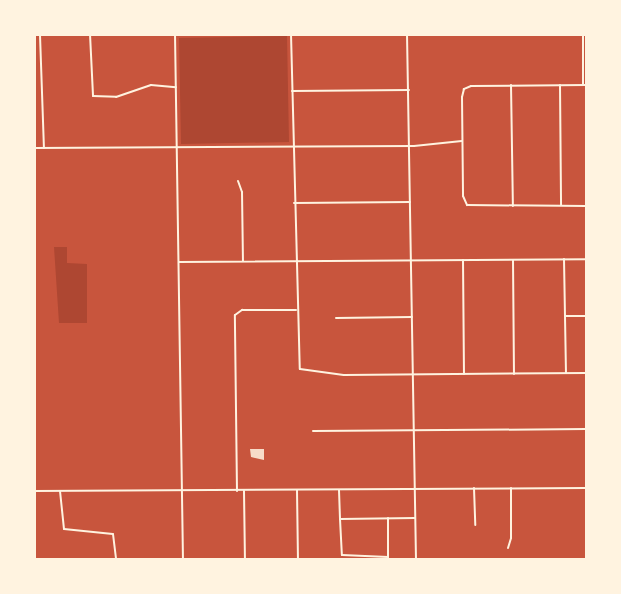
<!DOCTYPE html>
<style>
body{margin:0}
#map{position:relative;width:621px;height:594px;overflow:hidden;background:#c8553d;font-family:"Public Sans",sans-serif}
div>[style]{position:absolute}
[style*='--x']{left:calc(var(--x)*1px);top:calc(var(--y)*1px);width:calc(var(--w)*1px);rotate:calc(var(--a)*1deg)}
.green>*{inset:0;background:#ae4732}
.building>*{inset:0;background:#f7dbc8}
.minor>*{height:2px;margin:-1px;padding:0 1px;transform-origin:1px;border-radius:1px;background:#fff3e0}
.tertiary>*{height:2px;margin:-1px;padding:0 1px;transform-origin:1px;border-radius:1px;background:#fff3e0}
span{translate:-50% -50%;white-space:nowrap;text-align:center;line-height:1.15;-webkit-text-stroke:5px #fff3e0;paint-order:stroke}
.frame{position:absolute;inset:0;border:36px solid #fff3e0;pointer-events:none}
</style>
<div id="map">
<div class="green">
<i style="clip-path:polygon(287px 36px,289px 142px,181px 144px,179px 38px)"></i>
<i style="clip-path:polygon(54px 247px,67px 247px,67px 263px,87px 264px,87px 323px,59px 323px)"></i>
</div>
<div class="building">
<i style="clip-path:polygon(250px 449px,264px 449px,264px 460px,251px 457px)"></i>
</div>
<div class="minor">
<i style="--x:90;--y:34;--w:62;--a:87.2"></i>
<i style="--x:93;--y:96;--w:23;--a:2"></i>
<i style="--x:116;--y:97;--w:37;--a:-19"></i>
<i style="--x:151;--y:85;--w:25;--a:5"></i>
<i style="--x:175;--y:34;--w:526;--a:89.13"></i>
<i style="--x:291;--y:34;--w:335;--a:88.5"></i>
<i style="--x:300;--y:369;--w:44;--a:7.8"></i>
<i style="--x:344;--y:375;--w:242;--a:-0.5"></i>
<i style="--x:583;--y:34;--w:51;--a:90"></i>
<i style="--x:40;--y:35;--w:113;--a:88"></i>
<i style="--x:511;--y:85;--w:121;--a:89.1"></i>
<i style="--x:560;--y:85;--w:120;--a:89.5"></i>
<i style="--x:586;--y:85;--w:115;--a:179.5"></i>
<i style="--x:471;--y:86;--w:8;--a:157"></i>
<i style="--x:464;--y:89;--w:8;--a:104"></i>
<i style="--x:462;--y:97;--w:99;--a:89.4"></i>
<i style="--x:463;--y:196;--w:10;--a:66"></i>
<i style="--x:467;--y:205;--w:119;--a:0.5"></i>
<i style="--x:292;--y:91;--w:117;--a:-0.5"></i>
<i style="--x:34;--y:148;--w:380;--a:-0.3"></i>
<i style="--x:414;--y:146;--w:48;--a:-5.9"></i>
<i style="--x:238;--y:181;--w:12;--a:70"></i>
<i style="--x:242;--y:192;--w:69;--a:89.2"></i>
<i style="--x:294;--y:203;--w:116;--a:-0.5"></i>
<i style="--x:586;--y:206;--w:53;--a:90"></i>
<i style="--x:564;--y:259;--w:114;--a:89"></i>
<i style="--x:463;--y:260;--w:114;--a:89.5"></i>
<i style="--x:513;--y:260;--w:114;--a:89.5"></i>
<i style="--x:179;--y:262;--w:407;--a:-0.4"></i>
<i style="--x:565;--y:316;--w:21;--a:0"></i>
<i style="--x:336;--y:318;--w:76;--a:-0.8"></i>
<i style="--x:313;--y:431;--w:273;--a:-0.4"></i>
<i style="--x:474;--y:488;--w:37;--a:88"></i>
<i style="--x:297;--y:490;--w:70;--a:89.2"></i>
<i style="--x:339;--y:490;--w:29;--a:88"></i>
<i style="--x:340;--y:519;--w:75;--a:-0.8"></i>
<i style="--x:60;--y:491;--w:38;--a:84"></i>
<i style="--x:64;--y:529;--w:49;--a:5.8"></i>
<i style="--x:113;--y:534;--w:26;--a:83"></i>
<i style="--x:237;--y:491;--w:176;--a:-90.7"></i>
<i style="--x:235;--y:315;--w:9;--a:-36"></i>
<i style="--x:242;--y:310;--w:54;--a:0"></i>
<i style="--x:244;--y:491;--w:69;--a:89.2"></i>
<i style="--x:388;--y:518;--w:42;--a:90"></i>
<i style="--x:340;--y:519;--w:36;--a:87"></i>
<i style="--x:342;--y:555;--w:46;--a:2.5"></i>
<i style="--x:508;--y:548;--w:10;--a:-73"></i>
<i style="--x:511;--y:538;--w:50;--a:-90"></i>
</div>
<div class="tertiary">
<i style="--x:407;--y:34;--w:526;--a:89.02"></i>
<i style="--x:34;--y:35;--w:29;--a:-2"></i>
<i style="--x:34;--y:491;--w:552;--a:-0.31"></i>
</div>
<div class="frame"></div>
</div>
